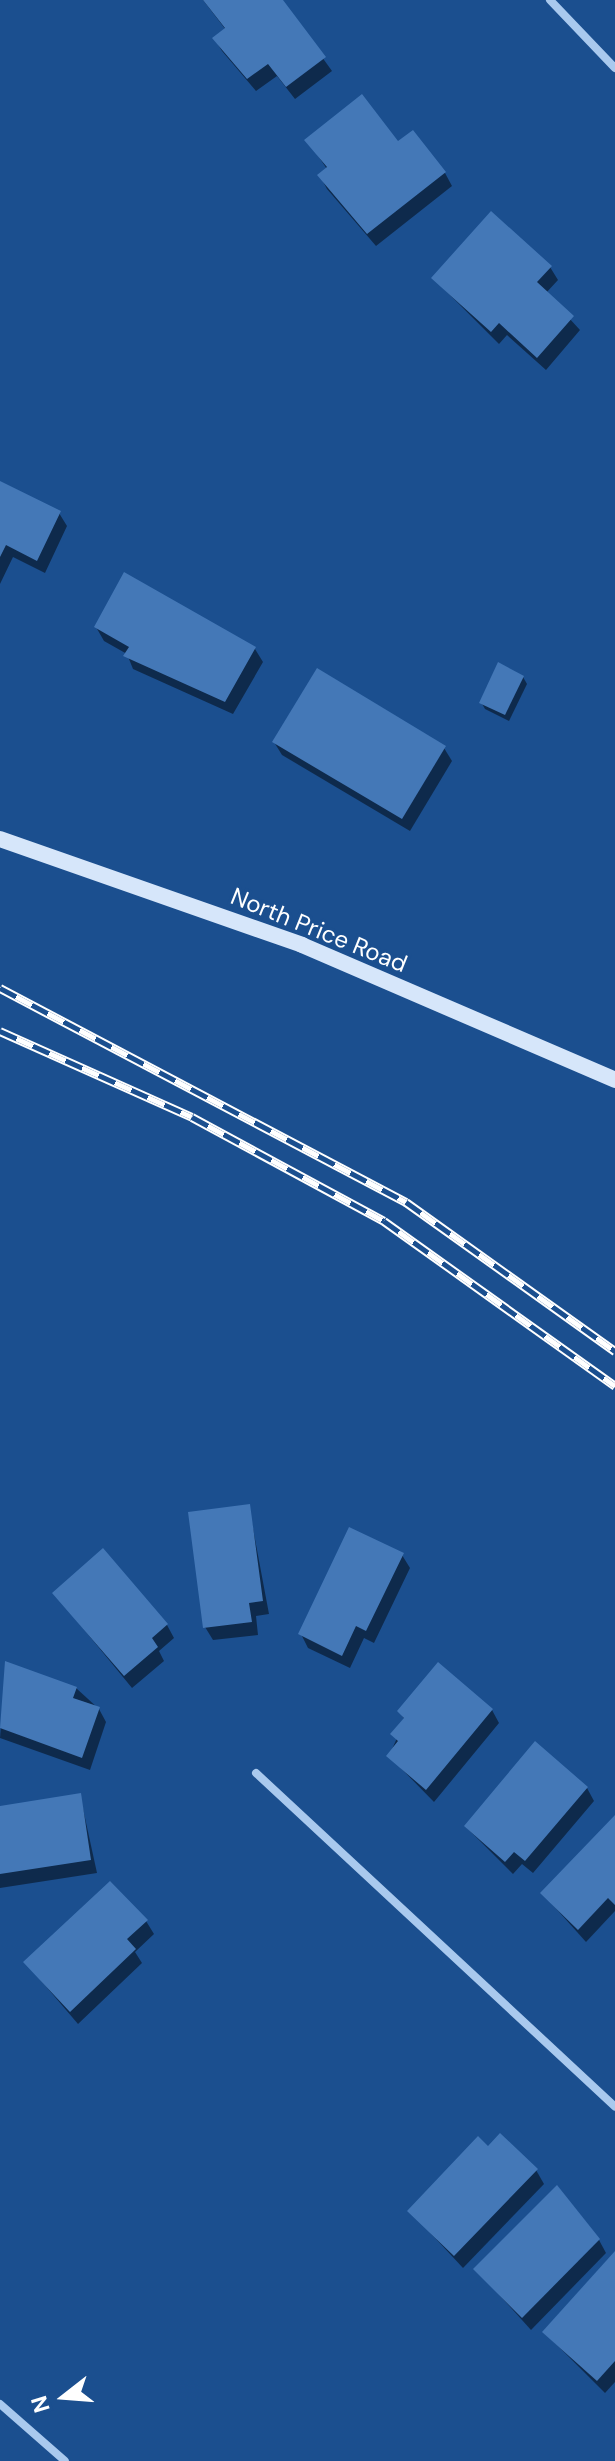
<!DOCTYPE html>
<style>
body{margin:0}
#map{position:relative;width:615px;height:2461px;overflow:hidden;background:#1b4f8f;font-family:"DM Sans",sans-serif}
div>[style]{position:absolute}
[style*='--x']{left:calc(var(--x)*1px);top:calc(var(--y)*1px);width:calc(var(--w)*1px);rotate:calc(var(--a)*1deg)}
.shadow>*{inset:0;background:#0007}
.building>*{inset:0;background:#4478b7}
.street>*{height:8px;margin:-4px;padding:0 4px;transform-origin:4px;border-radius:4px;background:#a9c9ee}
.secondary>*{height:16px;margin:-8px;padding:0 8px;transform-origin:8px;border-radius:8px;background:#d6e6fa}
.rail>*{height:9px;margin-top:-4.5px;transform-origin:0;background:repeating-linear-gradient(90deg,#1b4f8f 0 18px,#fff 0 36px);box-sizing:border-box;border-block:2px solid #fff}
span{translate:-50% -50%;white-space:nowrap;text-align:center;line-height:1.15;-webkit-text-stroke:6px #1b4f8f;paint-order:stroke}
.street-label{font-size:24px;color:#fff}
.north{position:absolute;left:24px;top:2357px;width:80px;height:80px;-webkit-text-stroke:6px #1b4f8f;paint-order:stroke;rotate:253deg;font-size:22px;font-weight:700;line-height:32px;text-align:center;color:#fff}
.north::after{content:'';display:block;margin:auto;width:28px;height:36px;background:#fff;clip-path:polygon(50% 0,100% 100%,50% 72%,0 100%)}
</style>
<div id="map">
<div class="shadow">
<i style="clip-path:polygon(203px 0,281px 0,332px 71px,295px 99px,277px 76px,256px 91px,222px 51px,214px 38px,226px 30px)"></i>
<i style="clip-path:polygon(307px 140px,398px 144px,445px 173px,452px 186px,376px 246px,327px 189px,320px 176px,327px 169px)"></i>
<i style="clip-path:polygon(550px 267px,558px 280px,546px 293px,580px 330px,546px 370px,507px 335px,499px 344px,433px 278px)"></i>
<i style="clip-path:polygon(0 483px,59px 513px,67px 526px,45px 573px,13px 557px,0 584px)"></i>
<i style="clip-path:polygon(125px 575px,255px 649px,263px 662px,233px 714px,133px 669px,127px 654px,104px 641px,96px 627px)"></i>
<i style="clip-path:polygon(523px 677px,527px 684px,509px 721px,485px 709px,481px 702px)"></i>
<i style="clip-path:polygon(274px 742px,444px 748px,452px 761px,410px 831px,282px 755px)"></i>
<i style="clip-path:polygon(249px 1507px,269px 1614px,256px 1616px,258px 1635px,213px 1640px,205px 1627px)"></i>
<i style="clip-path:polygon(402px 1555px,410px 1568px,374px 1643px,364px 1638px,350px 1668px,308px 1648px,301px 1634px)"></i>
<i style="clip-path:polygon(54px 1593px,167px 1625px,174px 1638px,159px 1651px,164px 1661px,132px 1688px)"></i>
<i style="clip-path:polygon(6px 1663px,76px 1688px,99px 1709px,106px 1722px,90px 1770px,0 1738px)"></i>
<i style="clip-path:polygon(492px 1710px,499px 1723px,434px 1802px,389px 1756px,405px 1720px,399px 1711px)"></i>
<i style="clip-path:polygon(587px 1788px,594px 1801px,533px 1873px,522px 1864px,513px 1874px,466px 1827px)"></i>
<i style="clip-path:polygon(80px 1795px,97px 1873px,0 1888px,0 1808px)"></i>
<i style="clip-path:polygon(615px 1818px,615px 1911px,586px 1942px,543px 1894px)"></i>
<i style="clip-path:polygon(146px 1921px,154px 1934px,135px 1952px,142px 1963px,78px 2024px,26px 1963px)"></i>
<i style="clip-path:polygon(488px 2149px,536px 2170px,544px 2184px,463px 2268px,410px 2211px)"></i>
<i style="clip-path:polygon(599px 2240px,606px 2253px,531px 2330px,476px 2269px)"></i>
<i style="clip-path:polygon(615px 2254px,615px 2382px,605px 2393px,545px 2333px)"></i>
</div>
<div class="building">
<i style="clip-path:polygon(203px 0,283px 0,326px 57px,286px 87px,268px 64px,247px 79px,212px 38px,225px 28px)"></i>
<i style="clip-path:polygon(362px 94px,398px 141px,413px 130px,446px 172px,367px 234px,317px 175px,327px 167px,304px 140px)"></i>
<i style="clip-path:polygon(491px 211px,552px 266px,537px 282px,574px 316px,537px 358px,499px 323px,491px 332px,431px 278px)"></i>
<i style="clip-path:polygon(0 481px,61px 511px,37px 561px,6px 545px,0 557px)"></i>
<i style="clip-path:polygon(124px 572px,256px 647px,225px 702px,123px 656px,129px 647px,94px 627px)"></i>
<i style="clip-path:polygon(498px 662px,524px 676px,505px 715px,479px 703px)"></i>
<i style="clip-path:polygon(317px 668px,446px 746px,402px 819px,272px 742px)"></i>
<i style="clip-path:polygon(250px 1504px,263px 1601px,249px 1603px,252px 1622px,203px 1628px,188px 1512px)"></i>
<i style="clip-path:polygon(349px 1527px,404px 1553px,366px 1631px,356px 1626px,342px 1656px,298px 1634px)"></i>
<i style="clip-path:polygon(103px 1548px,168px 1624px,152px 1638px,158px 1647px,124px 1676px,52px 1593px)"></i>
<i style="clip-path:polygon(5px 1661px,77px 1687px,73px 1698px,100px 1707px,82px 1758px,0 1728px)"></i>
<i style="clip-path:polygon(438px 1662px,493px 1709px,426px 1790px,386px 1756px,398px 1741px,390px 1734px,404px 1718px,397px 1711px)"></i>
<i style="clip-path:polygon(535px 1741px,588px 1787px,525px 1861px,514px 1852px,505px 1862px,464px 1826px)"></i>
<i style="clip-path:polygon(81px 1793px,91px 1860px,0 1874px,0 1806px)"></i>
<i style="clip-path:polygon(615px 1815px,615px 1905px,608px 1898px,578px 1930px,540px 1893px)"></i>
<i style="clip-path:polygon(110px 1881px,148px 1920px,127px 1939px,136px 1949px,70px 2012px,23px 1962px)"></i>
<i style="clip-path:polygon(500px 2133px,538px 2169px,454px 2256px,407px 2211px,478px 2136px,488px 2146px)"></i>
<i style="clip-path:polygon(557px 2185px,600px 2239px,522px 2318px,473px 2269px)"></i>
<i style="clip-path:polygon(615px 2251px,615px 2361px,597px 2381px,542px 2332px)"></i>
</div>
<div class="street">
<i style="--x:550;--y:0;--w:94;--a:46.3"></i>
<i style="--x:256;--y:1773;--w:490;--a:42.9"></i>
<i style="--x:0;--y:2404;--w:86;--a:41.2"></i>
</div>
<div class="secondary">
<i style="--x:0;--y:839;--w:320;--a:19.3"></i>
<i style="--x:302;--y:945;--w:341;--a:23.3"></i>
</div>
<div class="rail">
<i style="--x:0;--y:988;--w:459;--a:27.8"></i>
<i style="--x:406;--y:1202;--w:257;--a:35.5"></i>
<i style="--x:0;--y:1031;--w:210;--a:24.1"></i>
<i style="--x:192;--y:1117;--w:218;--a:28.4"></i>
<i style="--x:384;--y:1221;--w:284;--a:35.5"></i>
</div>
<div class="street-label">
<span style="left:319px;top:930px;rotate:22deg">North Price Road</span>
</div>
<div class="north">N</div>
</div>
